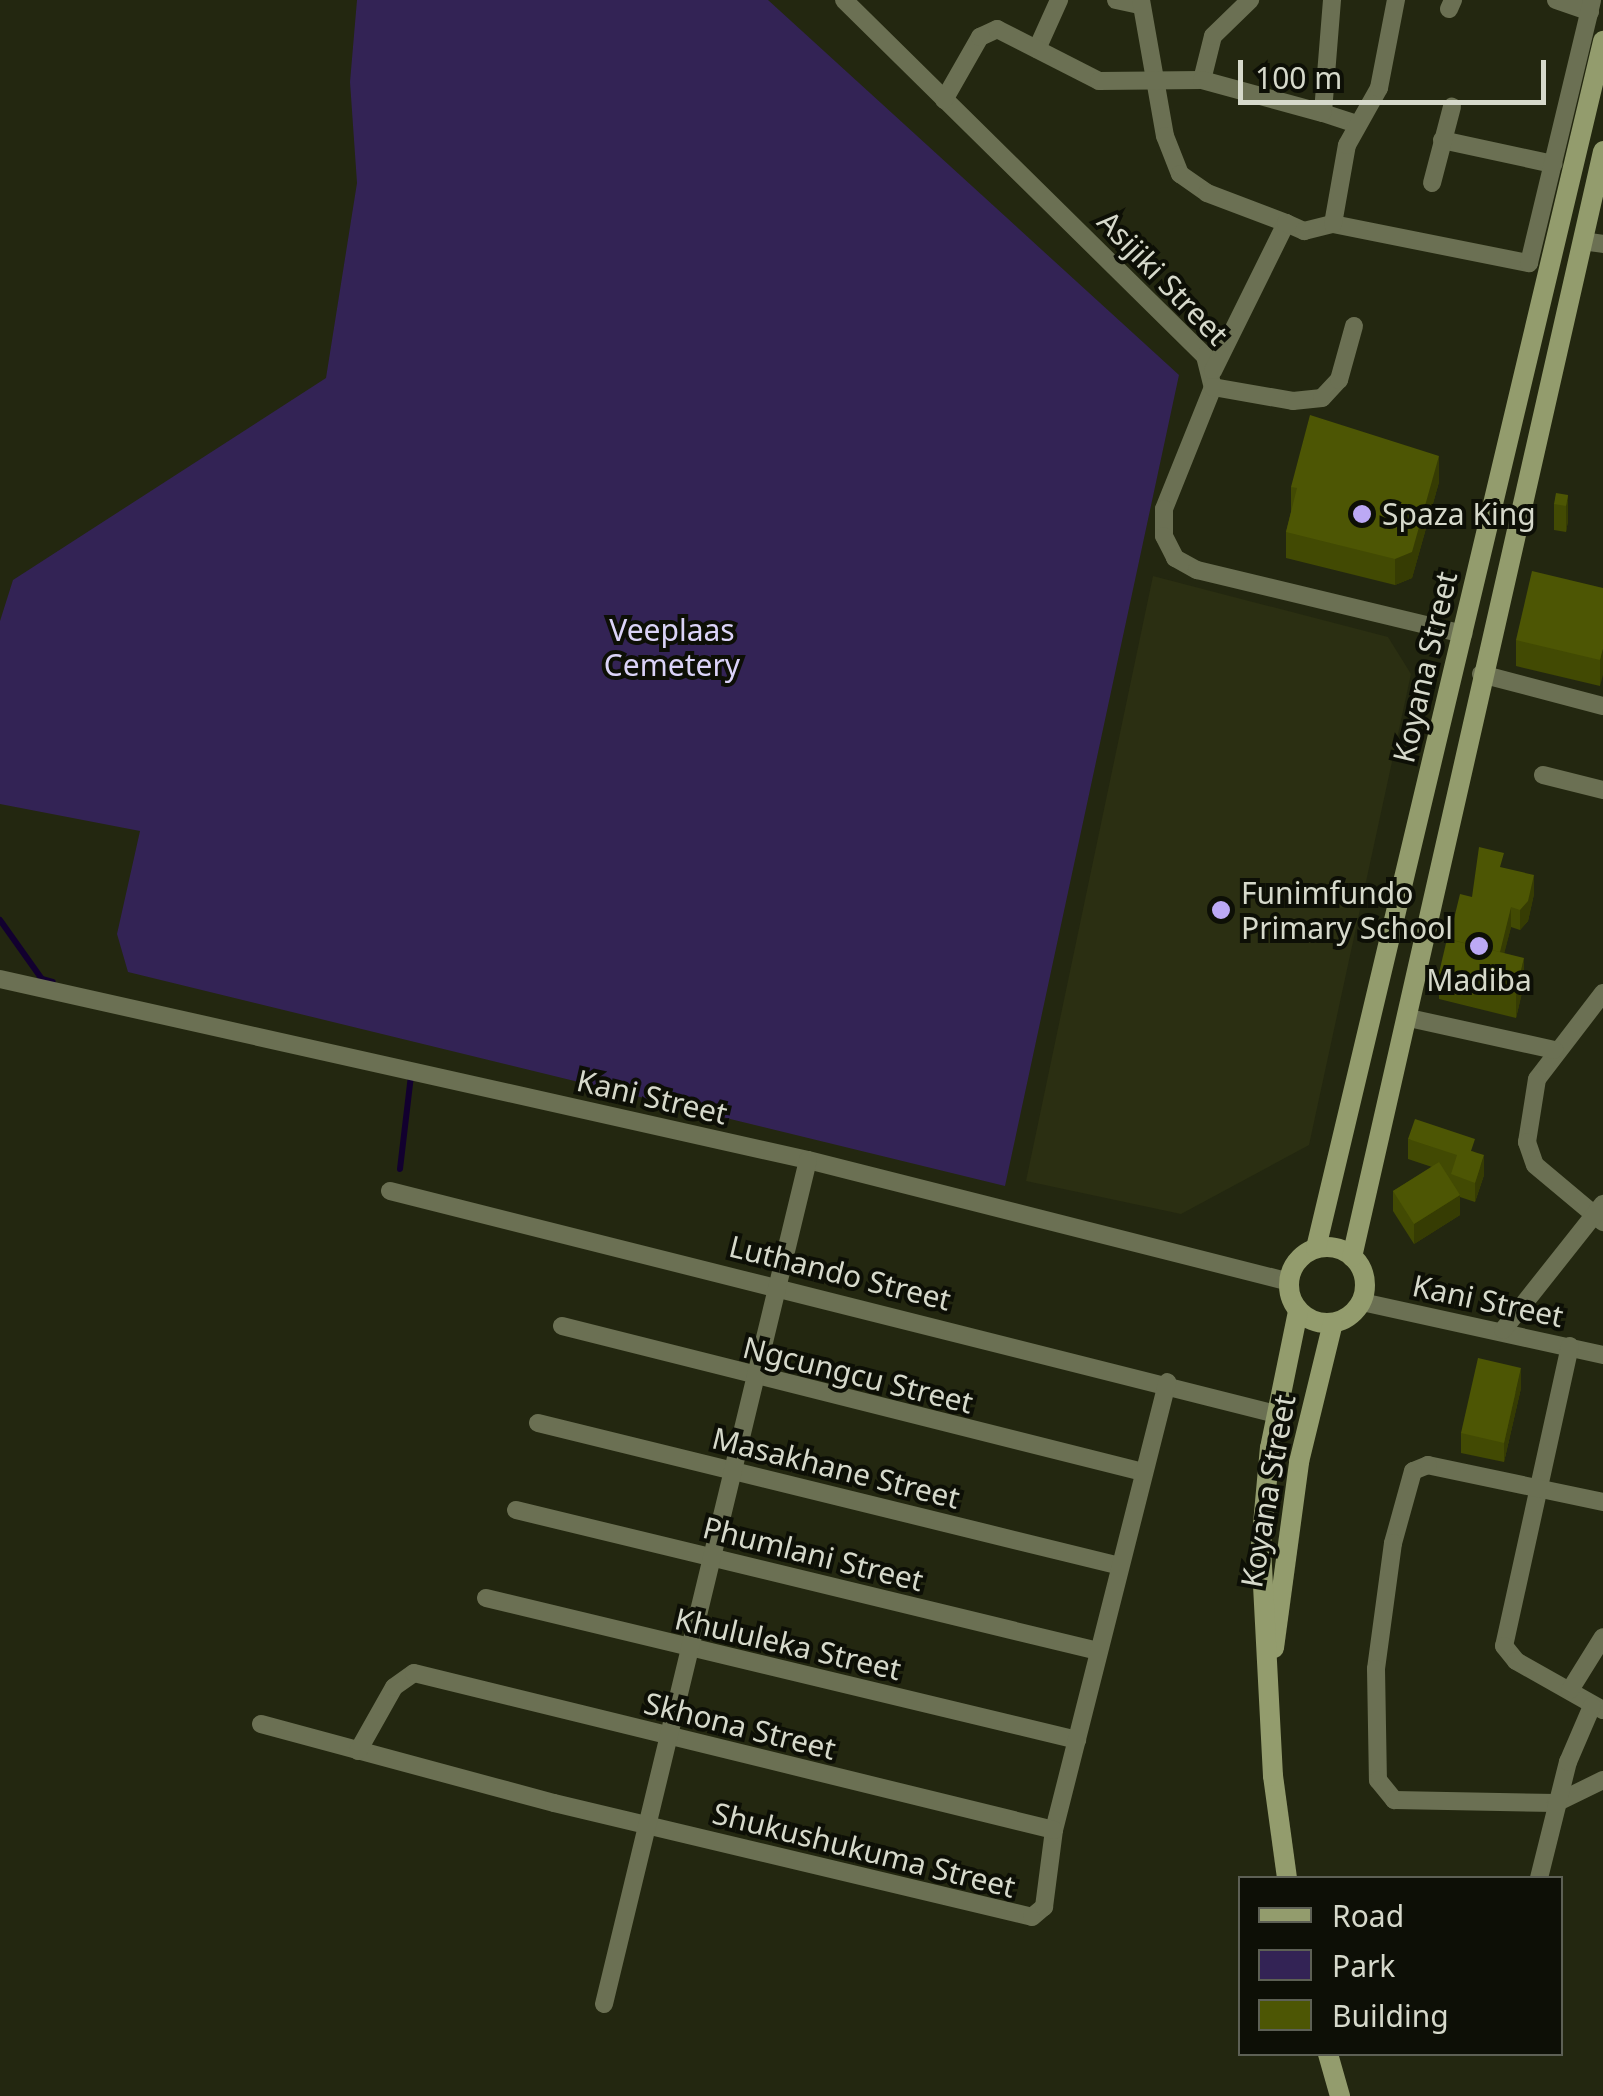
<!DOCTYPE html>
<style>
body{margin:0}
#map{position:relative;width:1603px;height:2096px;overflow:hidden;background:#232710;font-family:"Noto Sans",sans-serif}
div>[style]{position:absolute}
[style*='--x']{left:calc(var(--x)*1px);top:calc(var(--y)*1px);width:calc(var(--w)*1px);rotate:calc(var(--a)*1deg)}
.built>*{inset:0;background:#2b2f12}
.green>*{inset:0;background:#332355}
.stream>*{height:6px;margin:-3px;padding:0 3px;transform-origin:3px;border-radius:3px;background:#12002f}
.street>*{height:18px;margin:-9px;padding:0 9px;transform-origin:9px;border-radius:9px;background:#6b7053}
.secondary>*{height:20px;margin:-10px;padding:0 10px;transform-origin:10px;border-radius:10px;background:#939c6d}
.secondary>.ring{margin:-10px;padding:0;box-sizing:content-box;background:none;border:20px solid #939c6d;border-radius:50%}
.wall>*{inset:0;background:#424a03}
.shaded-wall>*{inset:0;background:#363c03}
.building>*{inset:0;background:#4d5604}
.dots>*{width:28px;height:28px;translate:-50% -50%;box-sizing:border-box;border:5px solid #0d0f06;border-radius:50%}
span{translate:-50% -50%;white-space:nowrap;text-align:center;line-height:1.15;-webkit-text-stroke:8px #0d0f06;paint-order:stroke}
.street-label{font-size:30px;color:#d6d9cb}
.poi-label{font-size:30px;color:#d6d9cb}
.left{translate:0 -50%;text-align:left}
.park-label{font-size:30px;color:#dbd3f8}
.legend{position:absolute;left:1238px;top:1876px;width:325px;height:180px;box-sizing:border-box;background:#0d0f06;border:2px solid #5d6055;margin:0;padding:12px 18px;list-style:none;font-size:30px;color:#d6d9cb}
.legend li{display:flex;align-items:center;gap:20px;height:50px}
.legend b{width:50px;border:2px solid #5d6055}
.scale{position:absolute;left:1238px;top:60px;width:308px;height:45px;box-sizing:border-box;border:5px solid #d6d9cb;border-top:0;padding-left:12px;font-size:30px;line-height:35px;white-space:nowrap;color:#d6d9cb;-webkit-text-stroke:8px #0d0f06;paint-order:stroke}
</style>
<div id="map">
<div class="built">
<i style="clip-path:polygon(1153px 576px,1388px 637px,1411px 674px,1309px 1145px,1181px 1214px,1026px 1181px)"></i>
</div>
<div class="green">
<i style="clip-path:polygon(357px 0,768px 0,1179px 375px,1005px 1186px,128px 972px,117px 934px,140px 831px,0 804px,0 621px,13px 580px,326px 378px,357px 183px,350px 82px)"></i>
</div>
<div class="stream">
<i style="--x:0;--y:920;--w:72;--a:54.6"></i>
<i style="--x:42;--y:979;--w:11;--a:15"></i>
<i style="--x:400;--y:1169;--w:94;--a:-83.3"></i>
</div>
<div class="street">
<i style="--x:844;--y:0;--w:507;--a:44.6"></i>
<i style="--x:1205;--y:356;--w:32;--a:76"></i>
<i style="--x:1213;--y:387;--w:131;--a:111.9"></i>
<i style="--x:1164;--y:509;--w:27;--a:90"></i>
<i style="--x:1164;--y:536;--w:25;--a:63"></i>
<i style="--x:1175;--y:558;--w:25;--a:29"></i>
<i style="--x:1197;--y:570;--w:274;--a:13.5"></i>
<i style="--x:1116;--y:0;--w:25;--a:12"></i>
<i style="--x:1141;--y:0;--w:138;--a:80"></i>
<i style="--x:1165;--y:136;--w:41;--a:68.5"></i>
<i style="--x:1180;--y:174;--w:33;--a:35"></i>
<i style="--x:1207;--y:193;--w:85;--a:20.8"></i>
<i style="--x:1332;--y:0;--w:113;--a:94.6"></i>
<i style="--x:1323;--y:113;--w:35;--a:18"></i>
<i style="--x:1556;--y:0;--w:36;--a:19"></i>
<i style="--x:1449;--y:9;--w:10;--a:-66"></i>
<i style="--x:1037;--y:49;--w:54;--a:-65.8"></i>
<i style="--x:1202;--y:80;--w:45;--a:-76"></i>
<i style="--x:1213;--y:36;--w:52;--a:-44.2"></i>
<i style="--x:944;--y:100;--w:73;--a:-60.3"></i>
<i style="--x:980;--y:37;--w:19;--a:-25"></i>
<i style="--x:997;--y:29;--w:114;--a:27"></i>
<i style="--x:1099;--y:81;--w:103;--a:-0.6"></i>
<i style="--x:1202;--y:80;--w:125;--a:15.3"></i>
<i style="--x:1442;--y:140;--w:114;--a:12.2"></i>
<i style="--x:1432;--y:183;--w:79;--a:-75.3"></i>
<i style="--x:1333;--y:224;--w:200;--a:11.3"></i>
<i style="--x:1529;--y:263;--w:270;--a:-76.5"></i>
<i style="--x:1582;--y:241;--w:21;--a:8"></i>
<i style="--x:1213;--y:371;--w:165;--a:-63.7"></i>
<i style="--x:1286;--y:223;--w:20;--a:24"></i>
<i style="--x:1304;--y:231;--w:30;--a:-14"></i>
<i style="--x:1333;--y:224;--w:80;--a:-80"></i>
<i style="--x:1347;--y:145;--w:65;--a:-60.7"></i>
<i style="--x:1379;--y:88;--w:90;--a:-79.1"></i>
<i style="--x:1213;--y:387;--w:81;--a:9.9"></i>
<i style="--x:1293;--y:401;--w:29;--a:-6"></i>
<i style="--x:1322;--y:398;--w:25;--a:-47"></i>
<i style="--x:1339;--y:380;--w:56;--a:-74.5"></i>
<i style="--x:1481;--y:674;--w:126;--a:14.7"></i>
<i style="--x:1543;--y:775;--w:62;--a:14"></i>
<i style="--x:0;--y:979;--w:828;--a:12.63"></i>
<i style="--x:808;--y:1160;--w:496;--a:14.2"></i>
<i style="--x:1603;--y:993;--w:108;--a:127.5"></i>
<i style="--x:1537;--y:1079;--w:64;--a:99"></i>
<i style="--x:1527;--y:1142;--w:24;--a:71"></i>
<i style="--x:1535;--y:1165;--w:89;--a:40"></i>
<i style="--x:1409;--y:1018;--w:149;--a:12.4"></i>
<i style="--x:390;--y:1191;--w:914;--a:14.13"></i>
<i style="--x:1362;--y:1302;--w:247;--a:12.4"></i>
<i style="--x:562;--y:1326;--w:599;--a:14.11"></i>
<i style="--x:1503;--y:1330;--w:161;--a:-51.6"></i>
<i style="--x:1570;--y:1346;--w:307;--a:102.4"></i>
<i style="--x:1504;--y:1646;--w:19;--a:51"></i>
<i style="--x:1516;--y:1661;--w:100;--a:29.4"></i>
<i style="--x:538;--y:1423;--w:599;--a:13.8"></i>
<i style="--x:1603;--y:1502;--w:179;--a:-168.1"></i>
<i style="--x:1428;--y:1465;--w:16;--a:158"></i>
<i style="--x:1413;--y:1471;--w:75;--a:105.5"></i>
<i style="--x:1393;--y:1543;--w:127;--a:97.7"></i>
<i style="--x:1376;--y:1669;--w:111;--a:89"></i>
<i style="--x:1378;--y:1780;--w:26;--a:51"></i>
<i style="--x:1394;--y:1800;--w:162;--a:1.1"></i>
<i style="--x:1556;--y:1803;--w:52;--a:-26.1"></i>
<i style="--x:516;--y:1510;--w:599;--a:13.62"></i>
<i style="--x:486;--y:1598;--w:608;--a:13.51"></i>
<i style="--x:1570;--y:1690;--w:62;--a:-58.1"></i>
<i style="--x:261;--y:1724;--w:303;--a:15.1"></i>
<i style="--x:554;--y:1803;--w:491;--a:13.4"></i>
<i style="--x:1032;--y:1917;--w:16;--a:-40"></i>
<i style="--x:1044;--y:1907;--w:78;--a:-82.6"></i>
<i style="--x:1054;--y:1830;--w:462;--a:-75.8"></i>
<i style="--x:358;--y:1751;--w:73;--a:-60.6"></i>
<i style="--x:394;--y:1687;--w:24;--a:-35"></i>
<i style="--x:414;--y:1673;--w:659;--a:13.78"></i>
<i style="--x:1539;--y:1878;--w:120;--a:-76"></i>
<i style="--x:1568;--y:1762;--w:61;--a:-66.8"></i>
<i style="--x:604;--y:2004;--w:868;--a:-76.41"></i>
</div>
<div class="secondary">
<i class="ring" style="left:1289px;top:1247px;width:56px;height:56px"></i>
<i style="--x:1316;--y:1248;--w:1241;--a:-76.62"></i>
<i style="--x:1352;--y:1257;--w:1134;--a:-77.21"></i>
<i style="--x:1274;--y:1648;--w:188;--a:-82.3"></i>
<i style="--x:1299;--y:1462;--w:143;--a:-76.3"></i>
<i style="--x:1287;--y:1878;--w:103;--a:-97.8"></i>
<i style="--x:1273;--y:1776;--w:230;--a:-93"></i>
<i style="--x:1261;--y:1546;--w:98;--a:-84.8"></i>
<i style="--x:1270;--y:1448;--w:140;--a:-78.4"></i>
<i style="--x:1328;--y:2054;--w:44;--a:74.1"></i>
</div>
<div class="wall">
<i style="clip-path:polygon(1439px 482px,1412px 578px,1395px 585px,1286px 558px,1286px 532px,1291px 512px,1291px 487px)"></i>
<i style="clip-path:polygon(1568px 495px,1568px 521px,1566px 532px,1554px 530px,1554px 504px)"></i>
<i style="clip-path:polygon(1603px 588px,1600px 686px,1516px 666px,1516px 640px)"></i>
<i style="clip-path:polygon(1504px 868px,1534px 894px,1528px 921px,1520px 930px,1511px 927px,1504px 953px,1524px 984px,1516px 1018px,1439px 999px,1439px 973px,1449px 939px,1472px 897px)"></i>
<i style="clip-path:polygon(1408px 1139px,1475px 1152px,1484px 1175px,1475px 1202px,1460px 1197px,1460px 1215px,1414px 1244px,1393px 1211px,1393px 1191px,1432px 1167px,1408px 1159px)"></i>
<i style="clip-path:polygon(1521px 1388px,1504px 1462px,1461px 1453px,1461px 1433px)"></i>
</div>
<div class="shaded-wall">
<i style="clip-path:polygon(1439px 456px,1439px 482px,1412px 578px,1395px 585px,1395px 559px)"></i>
<i style="clip-path:polygon(1568px 495px,1568px 521px,1566px 532px,1566px 506px)"></i>
<i style="clip-path:polygon(1603px 649px,1603px 675px,1600px 686px,1600px 660px)"></i>
<i style="clip-path:polygon(1534px 875px,1534px 894px,1528px 921px,1520px 930px,1520px 910px)"></i>
<i style="clip-path:polygon(1511px 907px,1511px 927px,1498px 978px,1498px 958px)"></i>
<i style="clip-path:polygon(1524px 958px,1524px 984px,1516px 1018px,1516px 992px)"></i>
<i style="clip-path:polygon(1484px 1155px,1484px 1175px,1475px 1202px,1475px 1183px)"></i>
<i style="clip-path:polygon(1460px 1195px,1460px 1215px,1414px 1244px,1414px 1224px)"></i>
<i style="clip-path:polygon(1521px 1368px,1521px 1388px,1504px 1462px,1504px 1443px)"></i>
</div>
<div class="building">
<i style="clip-path:polygon(1310px 415px,1439px 456px,1412px 552px,1395px 559px,1286px 532px,1297px 488px,1291px 487px)"></i>
<i style="clip-path:polygon(1556px 493px,1568px 495px,1566px 506px,1554px 504px)"></i>
<i style="clip-path:polygon(1532px 571px,1603px 588px,1603px 649px,1600px 660px,1516px 640px)"></i>
<i style="clip-path:polygon(1479px 847px,1504px 853px,1500px 867px,1534px 875px,1528px 901px,1520px 910px,1511px 907px,1500px 952px,1449px 939px,1460px 894px,1472px 897px)"></i>
<i style="clip-path:polygon(1447px 939px,1524px 958px,1516px 992px,1439px 973px)"></i>
<i style="clip-path:polygon(1415px 1119px,1475px 1139px,1471px 1151px,1484px 1155px,1475px 1183px,1451px 1174px,1457px 1155px,1408px 1139px)"></i>
<i style="clip-path:polygon(1439px 1162px,1460px 1195px,1414px 1224px,1393px 1191px)"></i>
<i style="clip-path:polygon(1478px 1358px,1521px 1368px,1504px 1443px,1461px 1433px)"></i>
</div>
<div class="dots">
<i style="left:1362px;top:514px;background:#bca9f5"></i>
<i style="left:1221px;top:910px;background:#bca9f5"></i>
<i style="left:1479px;top:946px;background:#bca9f5"></i>
</div>
<div class="street-label">
<span style="left:1163px;top:278px;rotate:46deg">Asijiki Street</span>
<span style="left:1425px;top:667px;rotate:-77deg">Koyana Street</span>
<span style="left:652px;top:1097px;rotate:13deg">Kani Street</span>
<span style="left:840px;top:1273px;rotate:14deg">Luthando Street</span>
<span style="left:1488px;top:1301px;rotate:12deg">Kani Street</span>
<span style="left:858px;top:1375px;rotate:14deg">Ngcungcu Street</span>
<span style="left:836px;top:1468px;rotate:14deg">Masakhane Street</span>
<span style="left:1268px;top:1491px;rotate:-80deg">Koyana Street</span>
<span style="left:813px;top:1554px;rotate:14deg">Phumlani Street</span>
<span style="left:788px;top:1644px;rotate:13deg">Khululeka Street</span>
<span style="left:740px;top:1726px;rotate:14deg">Skhona Street</span>
<span style="left:864px;top:1850px;rotate:14deg">Shukushukuma Street</span>
</div>
<div class="poi-label">
<span class="left" style="left:1382px;top:514px">Spaza King</span>
<span class="left" style="left:1241px;top:910px">Funimfundo<br>Primary School</span>
<span style="left:1479px;top:980px">Madiba</span>
</div>
<div class="park-label">
<span style="left:672px;top:647px">Veeplaas<br>Cemetery</span>
</div>
<ul class="legend">
<li><b style="height:12px;background:#939c6d"></b>Road</li>
<li><b style="height:28px;background:#332355"></b>Park</li>
<li><b style="height:28px;background:#4d5604"></b>Building</li>
</ul>
<div class="scale">100 m</div>
</div>
